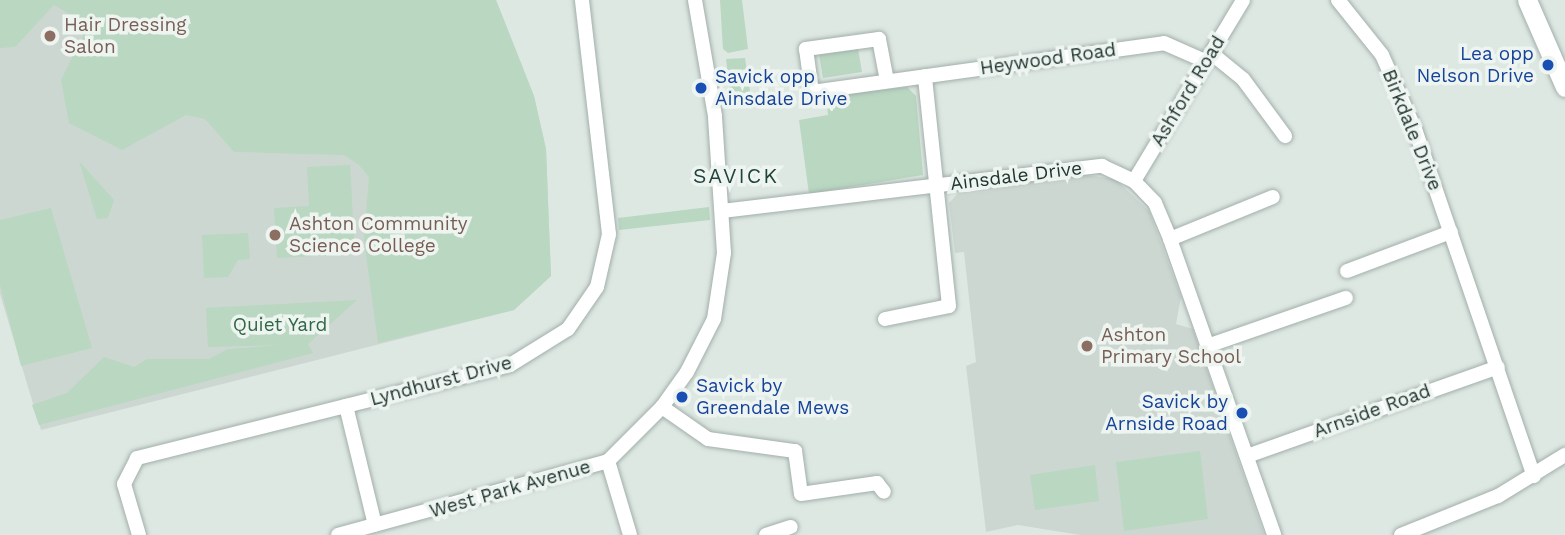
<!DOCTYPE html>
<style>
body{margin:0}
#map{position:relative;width:1565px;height:535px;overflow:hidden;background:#dee8e3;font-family:"Work Sans",sans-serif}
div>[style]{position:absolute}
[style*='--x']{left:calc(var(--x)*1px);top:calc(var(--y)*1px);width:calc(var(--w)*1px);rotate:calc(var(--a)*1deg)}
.built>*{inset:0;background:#cdd7d2}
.green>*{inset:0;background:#b9d7c1}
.roads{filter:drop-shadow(0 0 2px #a2afaa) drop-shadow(0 0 2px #a2afaa)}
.street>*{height:14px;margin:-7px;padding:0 7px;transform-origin:7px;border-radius:7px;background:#fff}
.secondary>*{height:19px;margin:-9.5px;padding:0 9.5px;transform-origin:9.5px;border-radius:9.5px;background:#fff}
.dots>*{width:19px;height:19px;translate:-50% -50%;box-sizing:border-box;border:4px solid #eef5f1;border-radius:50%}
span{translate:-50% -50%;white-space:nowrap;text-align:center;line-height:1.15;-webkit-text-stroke:7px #eef5f1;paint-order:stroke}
.education-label{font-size:19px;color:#785e54}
.left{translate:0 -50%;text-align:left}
.transit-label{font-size:19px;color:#164399}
.right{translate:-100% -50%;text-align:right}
.street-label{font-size:19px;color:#213530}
.park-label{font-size:19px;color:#316746}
.neighbourhood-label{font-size:21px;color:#20443c;letter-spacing:2px}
</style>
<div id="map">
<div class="built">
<i style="clip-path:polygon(0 0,496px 0,534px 96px,546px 149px,551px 276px,514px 310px,41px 430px,0 294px)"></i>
<i style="clip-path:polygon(1085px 175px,1115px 179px,1149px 211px,1181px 297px,1176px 324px,1193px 329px,1264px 535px,1080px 535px,1018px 525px,986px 532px,966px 366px,976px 362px,964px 252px,955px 253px,949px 203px,961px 190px)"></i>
</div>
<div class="green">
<i style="clip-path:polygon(0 0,496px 0,534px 96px,546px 149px,551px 276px,514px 310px,378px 343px,364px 240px,369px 177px,359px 165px,344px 155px,234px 152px,205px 119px,186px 115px,122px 150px,69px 123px,61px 80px,83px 36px,80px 20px,54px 5px,15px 47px,0 48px)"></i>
<i style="clip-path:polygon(720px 0,742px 0,748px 49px,728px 53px,723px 49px)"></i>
<i style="clip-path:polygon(858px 49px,862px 72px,823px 78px,819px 55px)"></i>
<i style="clip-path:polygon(745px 58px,751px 98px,731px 101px,726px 59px)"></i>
<i style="clip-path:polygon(907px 87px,916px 96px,923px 175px,809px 194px,799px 120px,828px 115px,826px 96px)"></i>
<i style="clip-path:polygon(79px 161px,114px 200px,108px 218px,97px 219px)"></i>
<i style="clip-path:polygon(350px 165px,355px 254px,277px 258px,274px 208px,309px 206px,307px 167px)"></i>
<i style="clip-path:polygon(709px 207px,710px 220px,619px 230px,618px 218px)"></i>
<i style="clip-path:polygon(51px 208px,92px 348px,21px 366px,0 285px,0 220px)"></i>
<i style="clip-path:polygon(248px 233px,250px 259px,238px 260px,228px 277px,204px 278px,202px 235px)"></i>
<i style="clip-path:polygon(357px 300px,308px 344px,313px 353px,39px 425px,32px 405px,67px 393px,104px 357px,134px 367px,147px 359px,209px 359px,228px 349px,282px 345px,208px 347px,206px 308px)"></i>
<i style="clip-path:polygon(1200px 451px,1208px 519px,1124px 531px,1116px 462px)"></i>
<i style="clip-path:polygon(1095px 465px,1099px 501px,1035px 510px,1030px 475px)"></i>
</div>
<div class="roads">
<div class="street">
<i style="--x:1338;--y:0;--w:70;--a:51.3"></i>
<i style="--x:1382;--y:55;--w:81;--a:66"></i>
<i style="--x:1415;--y:129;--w:367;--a:71.1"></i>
<i style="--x:1211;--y:53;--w:41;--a:39.1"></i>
<i style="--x:1243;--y:79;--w:71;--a:53.6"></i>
<i style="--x:887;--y:81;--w:43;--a:-100.8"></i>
<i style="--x:879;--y:39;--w:74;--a:172.2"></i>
<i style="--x:806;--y:49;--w:43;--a:82.1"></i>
<i style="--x:812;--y:92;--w:355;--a:-7.9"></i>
<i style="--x:1164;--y:43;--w:45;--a:23.7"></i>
<i style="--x:1134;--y:181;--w:211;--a:-58.9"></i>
<i style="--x:722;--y:211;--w:383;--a:-6.8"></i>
<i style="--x:1102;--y:166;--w:35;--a:25"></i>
<i style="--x:1134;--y:181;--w:30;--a:46"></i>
<i style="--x:1155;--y:203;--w:39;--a:67"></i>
<i style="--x:1170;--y:239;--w:314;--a:70.6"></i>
<i style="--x:1170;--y:239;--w:111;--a:-22.2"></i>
<i style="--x:1347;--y:271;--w:111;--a:-20.6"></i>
<i style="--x:885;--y:319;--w:65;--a:-11.5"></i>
<i style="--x:949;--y:306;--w:231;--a:-96"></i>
<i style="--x:1207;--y:346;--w:147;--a:-19.1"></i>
<i style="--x:346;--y:406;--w:122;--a:76.3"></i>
<i style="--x:662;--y:407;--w:56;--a:34.8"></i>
<i style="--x:708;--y:439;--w:88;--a:7.9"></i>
<i style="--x:795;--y:451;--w:43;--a:82.1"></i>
<i style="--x:801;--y:494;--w:77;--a:-8.2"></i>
<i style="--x:877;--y:483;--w:11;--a:52"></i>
<i style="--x:1247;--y:456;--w:266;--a:-19.5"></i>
<i style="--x:608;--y:461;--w:77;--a:73.4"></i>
<i style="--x:139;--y:535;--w:53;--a:-106.4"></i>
<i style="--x:124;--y:484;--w:29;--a:-63"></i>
<i style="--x:137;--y:458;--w:384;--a:-14"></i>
<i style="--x:510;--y:365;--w:68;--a:-31.8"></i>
<i style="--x:568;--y:329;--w:51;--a:-55.4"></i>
<i style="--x:597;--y:287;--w:54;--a:-77.2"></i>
<i style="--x:609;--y:234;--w:236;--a:-96.6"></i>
<i style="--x:338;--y:535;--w:280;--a:-15.3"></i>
<i style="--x:608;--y:461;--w:76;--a:-45"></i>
<i style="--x:662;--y:407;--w:43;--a:-54.5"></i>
<i style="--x:687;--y:372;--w:59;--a:-63"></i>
<i style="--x:714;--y:319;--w:67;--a:-81.4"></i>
<i style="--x:724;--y:253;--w:137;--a:-93.8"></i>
<i style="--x:715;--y:116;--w:118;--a:-99.8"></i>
<i style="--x:766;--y:535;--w:26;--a:-18"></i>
<i style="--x:1401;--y:535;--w:105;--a:-21.9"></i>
<i style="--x:1498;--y:496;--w:79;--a:-31.5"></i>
</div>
<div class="secondary">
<i style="--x:1527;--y:0;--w:95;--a:66.4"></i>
</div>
</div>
<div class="dots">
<i style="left:50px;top:36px;background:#8d6e63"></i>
<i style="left:1548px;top:65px;background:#1a4fb4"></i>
<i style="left:701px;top:88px;background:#1a4fb4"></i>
<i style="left:275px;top:235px;background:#8d6e63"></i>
<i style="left:1087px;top:346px;background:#8d6e63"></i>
<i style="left:682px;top:397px;background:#1a4fb4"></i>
<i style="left:1242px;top:413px;background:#1a4fb4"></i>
</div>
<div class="education-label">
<span class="left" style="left:64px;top:36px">Hair Dressing<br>Salon</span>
<span class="left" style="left:289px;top:235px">Ashton Community<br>Science College</span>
<span class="left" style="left:1101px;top:346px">Ashton<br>Primary School</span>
</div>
<div class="transit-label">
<span class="right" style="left:1534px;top:65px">Lea opp<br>Nelson Drive</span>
<span class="left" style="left:715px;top:88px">Savick opp<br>Ainsdale Drive</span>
<span class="left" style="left:696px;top:397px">Savick by<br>Greendale Mews</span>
<span class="right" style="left:1228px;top:413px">Savick by<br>Arnside Road</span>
</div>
<div class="street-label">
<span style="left:1048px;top:59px;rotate:-8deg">Heywood Road</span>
<span style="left:1188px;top:91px;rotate:-59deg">Ashford Road</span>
<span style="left:1412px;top:130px;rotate:68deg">Birkdale Drive</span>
<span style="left:1016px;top:176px;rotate:-7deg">Ainsdale Drive</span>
<span style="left:441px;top:381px;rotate:-15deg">Lyndhurst Drive</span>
<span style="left:1372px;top:411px;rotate:-20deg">Arnside Road</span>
<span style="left:510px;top:489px;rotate:-16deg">West Park Avenue</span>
</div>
<div class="park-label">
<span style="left:280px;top:325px">Quiet Yard</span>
</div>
<div class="neighbourhood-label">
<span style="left:736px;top:176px">SAVICK</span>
</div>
</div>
